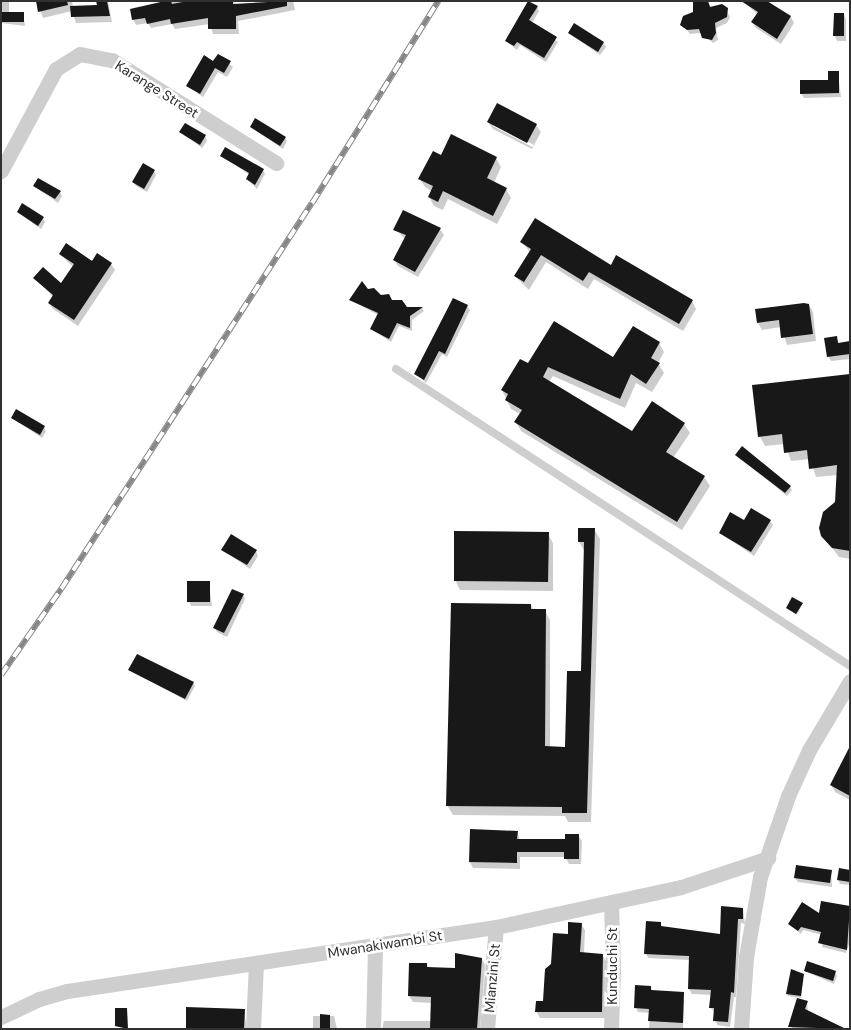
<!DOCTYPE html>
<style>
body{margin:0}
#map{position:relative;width:851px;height:1030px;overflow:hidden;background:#fff;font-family:"DM Sans",sans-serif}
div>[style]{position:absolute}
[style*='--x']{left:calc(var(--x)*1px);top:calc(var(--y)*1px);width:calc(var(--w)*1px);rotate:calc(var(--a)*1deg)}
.shadow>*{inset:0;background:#0003}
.building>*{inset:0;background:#181818}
.lane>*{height:8px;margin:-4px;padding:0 4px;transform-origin:4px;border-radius:4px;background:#cecece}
.street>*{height:15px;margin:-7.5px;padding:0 7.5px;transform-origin:7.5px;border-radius:7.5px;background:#cecece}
.rail>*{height:5.5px;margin-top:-2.75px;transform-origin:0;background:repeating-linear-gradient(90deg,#fff 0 11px,#868686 0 22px);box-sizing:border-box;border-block:1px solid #868686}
span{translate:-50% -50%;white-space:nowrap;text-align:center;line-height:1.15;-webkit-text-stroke:5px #fff;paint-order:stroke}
.street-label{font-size:14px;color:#313131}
.frame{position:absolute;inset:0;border:2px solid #313131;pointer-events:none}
</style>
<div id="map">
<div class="shadow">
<i style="clip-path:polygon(1px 1px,9px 1px,9px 13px,23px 13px,25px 26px,1px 23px)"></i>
<i style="clip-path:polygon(37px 1px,72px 1px,73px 7px,98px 6px,97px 1px,108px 1px,112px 22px,76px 23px,72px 11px,43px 18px)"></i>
<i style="clip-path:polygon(170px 1px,234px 1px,235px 5px,293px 1px,295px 10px,238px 21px,239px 34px,213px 34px,210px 24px,175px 29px,172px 24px,151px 28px,148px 23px,136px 25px,133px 19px)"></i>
<i style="clip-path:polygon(707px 1px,711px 7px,724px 6px,730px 17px,727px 23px,716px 28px,718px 40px,713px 43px,701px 33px,690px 34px,682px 24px)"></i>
<i style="clip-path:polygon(743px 1px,765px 1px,791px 17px,794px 23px,781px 44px,756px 28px,752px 22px,757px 14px)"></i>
<i style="clip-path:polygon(537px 7px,539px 11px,532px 23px,558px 42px,546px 62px,520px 45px,517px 50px,506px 41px)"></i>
<i style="clip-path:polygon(835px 14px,844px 14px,846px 19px,846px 41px,837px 41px,835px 36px)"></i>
<i style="clip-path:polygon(569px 33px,603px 42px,606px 47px,600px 55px)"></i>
<i style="clip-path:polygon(218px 55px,233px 67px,227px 77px,218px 72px,203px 97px,188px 86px)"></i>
<i style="clip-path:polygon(838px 73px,841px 97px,804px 98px,801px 93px,829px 81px)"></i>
<i style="clip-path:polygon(evenodd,497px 105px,536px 125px,541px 132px,532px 149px,493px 129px,488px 122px,497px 105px,493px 123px,534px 145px,532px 147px,493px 126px,493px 123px)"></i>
<i style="clip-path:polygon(251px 127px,285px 138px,287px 141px,283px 149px)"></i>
<i style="clip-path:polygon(180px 132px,205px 136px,207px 141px,202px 148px)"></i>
<i style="clip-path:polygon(222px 156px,263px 170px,265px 174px,257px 189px,247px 179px,250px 175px)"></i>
<i style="clip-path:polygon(442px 157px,496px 158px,501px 167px,494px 183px,506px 189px,511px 198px,497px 224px,448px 199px,443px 210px,434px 206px,429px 197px,432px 191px,425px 187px,420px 179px)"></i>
<i style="clip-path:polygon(154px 171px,156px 175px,147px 192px,136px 186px,133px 182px)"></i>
<i style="clip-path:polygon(34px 186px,60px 192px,62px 196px,58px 203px)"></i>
<i style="clip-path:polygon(18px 212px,43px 218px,45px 222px,41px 229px)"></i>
<i style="clip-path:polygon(395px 229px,440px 229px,444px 235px,418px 277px,398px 266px,394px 260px,405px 239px)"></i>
<i style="clip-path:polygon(522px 242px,611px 267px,692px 301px,696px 309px,683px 331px,594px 279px,588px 289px,546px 262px,529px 290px,515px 276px,530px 252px)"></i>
<i style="clip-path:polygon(60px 254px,111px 264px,115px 270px,78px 326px,53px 309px,49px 303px,53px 297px,35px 278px,62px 285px,73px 267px)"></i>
<i style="clip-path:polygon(367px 290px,407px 308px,422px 308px,424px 311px,412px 320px,412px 331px,399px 326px,391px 342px,371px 329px,378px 315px,351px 300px)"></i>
<i style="clip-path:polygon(809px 305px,813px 312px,816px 341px,787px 345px,781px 327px,762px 330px,758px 323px)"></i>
<i style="clip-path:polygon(467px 306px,470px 310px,447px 357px,442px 354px,426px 383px,416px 374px)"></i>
<i style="clip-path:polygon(836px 337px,839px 344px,850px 342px,850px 359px,831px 361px,828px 356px)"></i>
<i style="clip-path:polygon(659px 343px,664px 352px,658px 363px,664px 373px,652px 392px,636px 383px,625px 408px,553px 376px,549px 382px,632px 433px,684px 424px,690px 433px,673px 458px,704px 477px,710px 486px,682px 530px,521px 431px,516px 422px,520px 414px,511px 409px,502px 390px,528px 365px,614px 359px)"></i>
<i style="clip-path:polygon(850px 376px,850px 559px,839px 557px,823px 536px,837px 503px,838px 475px,816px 477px,810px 459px,791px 461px,785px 444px,765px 446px,760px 437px)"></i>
<i style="clip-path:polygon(12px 418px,44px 427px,46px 431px,42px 438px)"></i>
<i style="clip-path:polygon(737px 455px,790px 487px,792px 490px,787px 496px)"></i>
<i style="clip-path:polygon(744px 521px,770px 521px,773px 525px,754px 556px,720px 533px)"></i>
<i style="clip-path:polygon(594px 529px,600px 539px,591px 822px,568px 822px,565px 816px,453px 815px,447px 805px,531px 605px,534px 611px,545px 611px,550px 620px,550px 748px,566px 748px,583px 672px,585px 552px,579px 542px)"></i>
<i style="clip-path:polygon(548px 534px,553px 543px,553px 591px,460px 590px,455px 580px)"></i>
<i style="clip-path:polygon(223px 550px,256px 551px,258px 556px,250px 569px)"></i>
<i style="clip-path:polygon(209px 583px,212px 606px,191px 606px,189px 601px)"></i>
<i style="clip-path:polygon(243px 595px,245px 599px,227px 637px,217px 632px,215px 628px)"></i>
<i style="clip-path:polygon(802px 604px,797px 615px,788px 609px)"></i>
<i style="clip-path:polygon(130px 670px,193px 683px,195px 686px,187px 701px)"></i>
<i style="clip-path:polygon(850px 749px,850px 800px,835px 792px,831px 785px)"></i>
<i style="clip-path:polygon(471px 831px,517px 832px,520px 840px,566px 840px,578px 835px,582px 841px,581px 864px,569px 864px,565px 857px,520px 857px,520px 869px,473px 868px,470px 862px)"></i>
<i style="clip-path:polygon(831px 871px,832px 887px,798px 882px,795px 878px)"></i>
<i style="clip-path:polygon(850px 872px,850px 885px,840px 884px,838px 880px)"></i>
<i style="clip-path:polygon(850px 908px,850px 941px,846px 953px,822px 947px,822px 935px,803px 930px,801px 934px,789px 924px)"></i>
<i style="clip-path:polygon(743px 909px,745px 924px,741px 923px,736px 997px,734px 997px,730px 1027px,717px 1025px,715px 1013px,710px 1007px,712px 995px,692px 994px,689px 989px,690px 960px,648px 958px,646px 953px,660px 923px,663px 928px,721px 936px)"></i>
<i style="clip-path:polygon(581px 924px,585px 930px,584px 954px,602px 955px,606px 961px,605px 1018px,540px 1018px,536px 1011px,545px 1002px,552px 965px,569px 935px)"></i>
<i style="clip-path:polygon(482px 959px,485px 965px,480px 1029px,382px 1029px,384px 1021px,432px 1021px,432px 1003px,413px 1002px,409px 996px,410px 964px,427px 965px,429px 969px,456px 969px)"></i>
<i style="clip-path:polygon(805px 971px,835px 972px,837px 976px,834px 984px)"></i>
<i style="clip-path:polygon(803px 975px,801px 998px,788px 996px,787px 994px)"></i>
<i style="clip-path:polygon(651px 988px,653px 992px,684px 993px,683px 1029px,649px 1029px,650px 1013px,638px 1012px,636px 1008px)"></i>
<i style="clip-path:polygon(807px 1002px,808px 1012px,842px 1029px,791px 1029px)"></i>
<i style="clip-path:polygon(244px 1010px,247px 1029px,187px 1029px)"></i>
<i style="clip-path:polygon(313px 1016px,334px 1016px,337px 1029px,313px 1029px)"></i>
</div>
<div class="building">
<i style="clip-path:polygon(36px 1px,67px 1px,68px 5px,38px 12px)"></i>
<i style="clip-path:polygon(96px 1px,107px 1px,110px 16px,71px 17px,70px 6px,97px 5px)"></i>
<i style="clip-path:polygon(165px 1px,171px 1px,172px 4px,188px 1px,233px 1px,233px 4px,287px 1px,287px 6px,236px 16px,236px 29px,208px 29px,208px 18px,171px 24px,170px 19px,147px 24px,145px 18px,132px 20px,130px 9px)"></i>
<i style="clip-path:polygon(528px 1px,538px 6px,529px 20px,557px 37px,544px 58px,517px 42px,514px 46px,505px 41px)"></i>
<i style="clip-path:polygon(693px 1px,708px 1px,710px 7px,722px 4px,728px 8px,727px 17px,715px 23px,716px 33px,712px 40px,702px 38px,699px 29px,687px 30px,680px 25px,683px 16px,693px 12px)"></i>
<i style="clip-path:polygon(741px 1px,767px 1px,791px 16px,777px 39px,751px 22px,758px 12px)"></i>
<i style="clip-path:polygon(1px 12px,24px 12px,24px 22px,1px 22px)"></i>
<i style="clip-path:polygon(834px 13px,844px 13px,844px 36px,833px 36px)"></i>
<i style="clip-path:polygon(574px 23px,604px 42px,598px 52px,568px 33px)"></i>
<i style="clip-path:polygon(218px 54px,231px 61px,224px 73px,215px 68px,200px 94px,186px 86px,204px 55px,213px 61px)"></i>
<i style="clip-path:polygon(828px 71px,839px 71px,839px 93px,800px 94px,800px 80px,828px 80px)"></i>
<i style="clip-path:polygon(497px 103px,537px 124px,527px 143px,487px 122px)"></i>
<i style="clip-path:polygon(255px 118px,286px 137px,280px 146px,250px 127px)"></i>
<i style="clip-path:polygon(185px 123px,206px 135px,200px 145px,179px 132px)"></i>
<i style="clip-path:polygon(451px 134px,497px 157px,487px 178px,507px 188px,493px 216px,443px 191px,438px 202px,428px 197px,433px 186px,418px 179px,433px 151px,441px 155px)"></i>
<i style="clip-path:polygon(225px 147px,264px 169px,255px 185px,246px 179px,249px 173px,220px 156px)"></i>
<i style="clip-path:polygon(143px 163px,155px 170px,144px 189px,132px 182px)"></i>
<i style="clip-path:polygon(38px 178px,61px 191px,55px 199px,33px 186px)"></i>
<i style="clip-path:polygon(22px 203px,44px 217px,38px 226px,17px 212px)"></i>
<i style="clip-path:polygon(403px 210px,441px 228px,415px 272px,393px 260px,406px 235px,393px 230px)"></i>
<i style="clip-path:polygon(535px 218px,611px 265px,616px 255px,693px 300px,679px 324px,589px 272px,583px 281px,541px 255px,524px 282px,514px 276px,531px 249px,520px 242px)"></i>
<i style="clip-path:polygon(66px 243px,92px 261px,97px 253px,112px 263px,74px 320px,48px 303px,53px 295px,33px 278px,43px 267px,61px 283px,74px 264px,59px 254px)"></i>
<i style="clip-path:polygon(362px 281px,368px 289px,374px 288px,381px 295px,389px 294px,392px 300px,402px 300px,407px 307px,423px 307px,410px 316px,410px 328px,397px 323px,389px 339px,370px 329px,378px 313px,349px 300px)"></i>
<i style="clip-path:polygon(453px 298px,468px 305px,445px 354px,439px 351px,424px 380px,414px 374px)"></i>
<i style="clip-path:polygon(804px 303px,809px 304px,813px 334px,781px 338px,779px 320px,757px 323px,755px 309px)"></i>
<i style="clip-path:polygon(554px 321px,613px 357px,633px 326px,660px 342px,651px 358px,660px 363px,646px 384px,631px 374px,620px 399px,548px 367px,543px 377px,632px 431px,652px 401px,685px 423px,666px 452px,705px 476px,677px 522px,514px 422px,522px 410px,505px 400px,508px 394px,501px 390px,520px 359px,528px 363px)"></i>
<i style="clip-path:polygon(837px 336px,838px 343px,850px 341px,850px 354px,827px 357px,824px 338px)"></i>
<i style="clip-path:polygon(850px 374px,850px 551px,832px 548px,821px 536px,819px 528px,823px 512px,835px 502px,837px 465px,809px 469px,807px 450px,784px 453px,782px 434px,758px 437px,752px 385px)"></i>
<i style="clip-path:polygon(16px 409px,45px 426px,40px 435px,11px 418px)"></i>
<i style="clip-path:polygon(742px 446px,791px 486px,785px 493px,735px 455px)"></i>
<i style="clip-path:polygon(751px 508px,771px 520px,751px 552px,719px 533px,730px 512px,744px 520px)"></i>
<i style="clip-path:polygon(578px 528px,595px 528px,587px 813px,562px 813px,562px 807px,446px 806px,451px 603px,531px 604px,531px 609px,546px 609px,545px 746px,565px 747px,567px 671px,581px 671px,584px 542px,578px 542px)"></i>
<i style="clip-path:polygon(454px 531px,549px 532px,548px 582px,454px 581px)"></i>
<i style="clip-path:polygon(231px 534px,257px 550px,247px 565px,221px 550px)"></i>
<i style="clip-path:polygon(187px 581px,210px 581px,210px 602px,187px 602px)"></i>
<i style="clip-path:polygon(232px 589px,244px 594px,224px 633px,213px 628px)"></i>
<i style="clip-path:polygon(792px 597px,803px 603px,796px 614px,786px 608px)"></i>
<i style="clip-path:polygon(137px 654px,194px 682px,185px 699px,128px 670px)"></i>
<i style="clip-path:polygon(850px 746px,850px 796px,830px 785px)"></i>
<i style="clip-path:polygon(470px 829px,518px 831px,517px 839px,565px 839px,565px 834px,579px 834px,579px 859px,564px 859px,564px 852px,517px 852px,517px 863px,469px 862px)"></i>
<i style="clip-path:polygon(796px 865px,832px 870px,830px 883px,794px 878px)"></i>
<i style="clip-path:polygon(839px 868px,850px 870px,850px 882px,837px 880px)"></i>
<i style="clip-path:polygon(821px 901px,850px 906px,847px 950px,818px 943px,821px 932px,801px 927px,798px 931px,788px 924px,802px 902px,819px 913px)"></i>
<i style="clip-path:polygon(721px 906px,743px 908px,743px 919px,738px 919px,734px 993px,731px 992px,728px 1022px,713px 1021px,714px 1008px,709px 1008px,711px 990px,688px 989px,689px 956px,644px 954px,646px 921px,661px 922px,661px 926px,720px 934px)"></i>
<i style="clip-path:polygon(568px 922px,582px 923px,580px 952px,603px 954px,602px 1012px,535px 1012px,536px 1001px,543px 1001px,545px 969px,551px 964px,553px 933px,568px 934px)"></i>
<i style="clip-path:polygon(455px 953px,482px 958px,477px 1029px,430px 1029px,431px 997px,408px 996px,409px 963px,427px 963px,427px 967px,455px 968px)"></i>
<i style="clip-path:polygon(807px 961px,836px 971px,833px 981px,804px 971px)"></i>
<i style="clip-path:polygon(791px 969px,804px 974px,801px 996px,786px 994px)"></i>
<i style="clip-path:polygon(635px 985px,651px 986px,651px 990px,684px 992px,683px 1023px,648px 1021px,649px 1009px,634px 1008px)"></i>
<i style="clip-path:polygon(797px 998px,808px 1001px,805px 1009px,846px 1029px,788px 1027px)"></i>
<i style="clip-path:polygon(186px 1007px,245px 1009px,244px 1029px,186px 1029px)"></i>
<i style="clip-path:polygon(115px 1008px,127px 1008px,128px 1029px,115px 1026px)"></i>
<i style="clip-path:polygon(320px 1014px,330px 1015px,330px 1029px,320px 1029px)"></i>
</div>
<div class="lane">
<i style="--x:396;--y:369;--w:543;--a:33.19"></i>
</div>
<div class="street">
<i style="--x:1;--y:171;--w:116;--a:-61.7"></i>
<i style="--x:56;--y:69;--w:28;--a:-32"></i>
<i style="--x:80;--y:54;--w:33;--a:11"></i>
<i style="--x:112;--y:60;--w:194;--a:32.1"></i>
<i style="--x:611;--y:903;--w:68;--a:88.3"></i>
<i style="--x:613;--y:971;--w:58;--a:92"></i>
<i style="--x:1;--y:1017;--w:42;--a:-25.3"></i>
<i style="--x:39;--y:999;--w:29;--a:-16"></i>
<i style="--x:67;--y:991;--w:434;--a:-8.5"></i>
<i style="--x:496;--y:927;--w:189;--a:-12.2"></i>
<i style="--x:681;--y:887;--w:92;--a:-18.4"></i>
<i style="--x:253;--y:1029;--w:66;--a:-87.4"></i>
<i style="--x:373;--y:1029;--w:83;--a:-88.6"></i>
<i style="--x:487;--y:1029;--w:102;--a:-85"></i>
<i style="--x:741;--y:1029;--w:72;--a:-86"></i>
<i style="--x:746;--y:957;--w:81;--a:-80.1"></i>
<i style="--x:760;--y:877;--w:86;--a:-70.9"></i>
<i style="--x:788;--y:796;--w:51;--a:-65.5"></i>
<i style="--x:809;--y:750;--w:80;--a:-59.3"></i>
</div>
<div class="rail">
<i style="--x:1;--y:675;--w:105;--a:-55.1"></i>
<i style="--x:61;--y:589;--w:460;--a:-57"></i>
<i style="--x:312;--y:203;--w:238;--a:-58"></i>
</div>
<div class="street-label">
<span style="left:157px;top:89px;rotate:32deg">Karange Street</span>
<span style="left:385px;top:944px;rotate:-9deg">Mwanakiwambi St</span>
<span style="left:612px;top:966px;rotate:-90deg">Kunduchi St</span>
<span style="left:492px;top:978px;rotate:-85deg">Mianzini St</span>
</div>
<div class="frame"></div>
</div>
